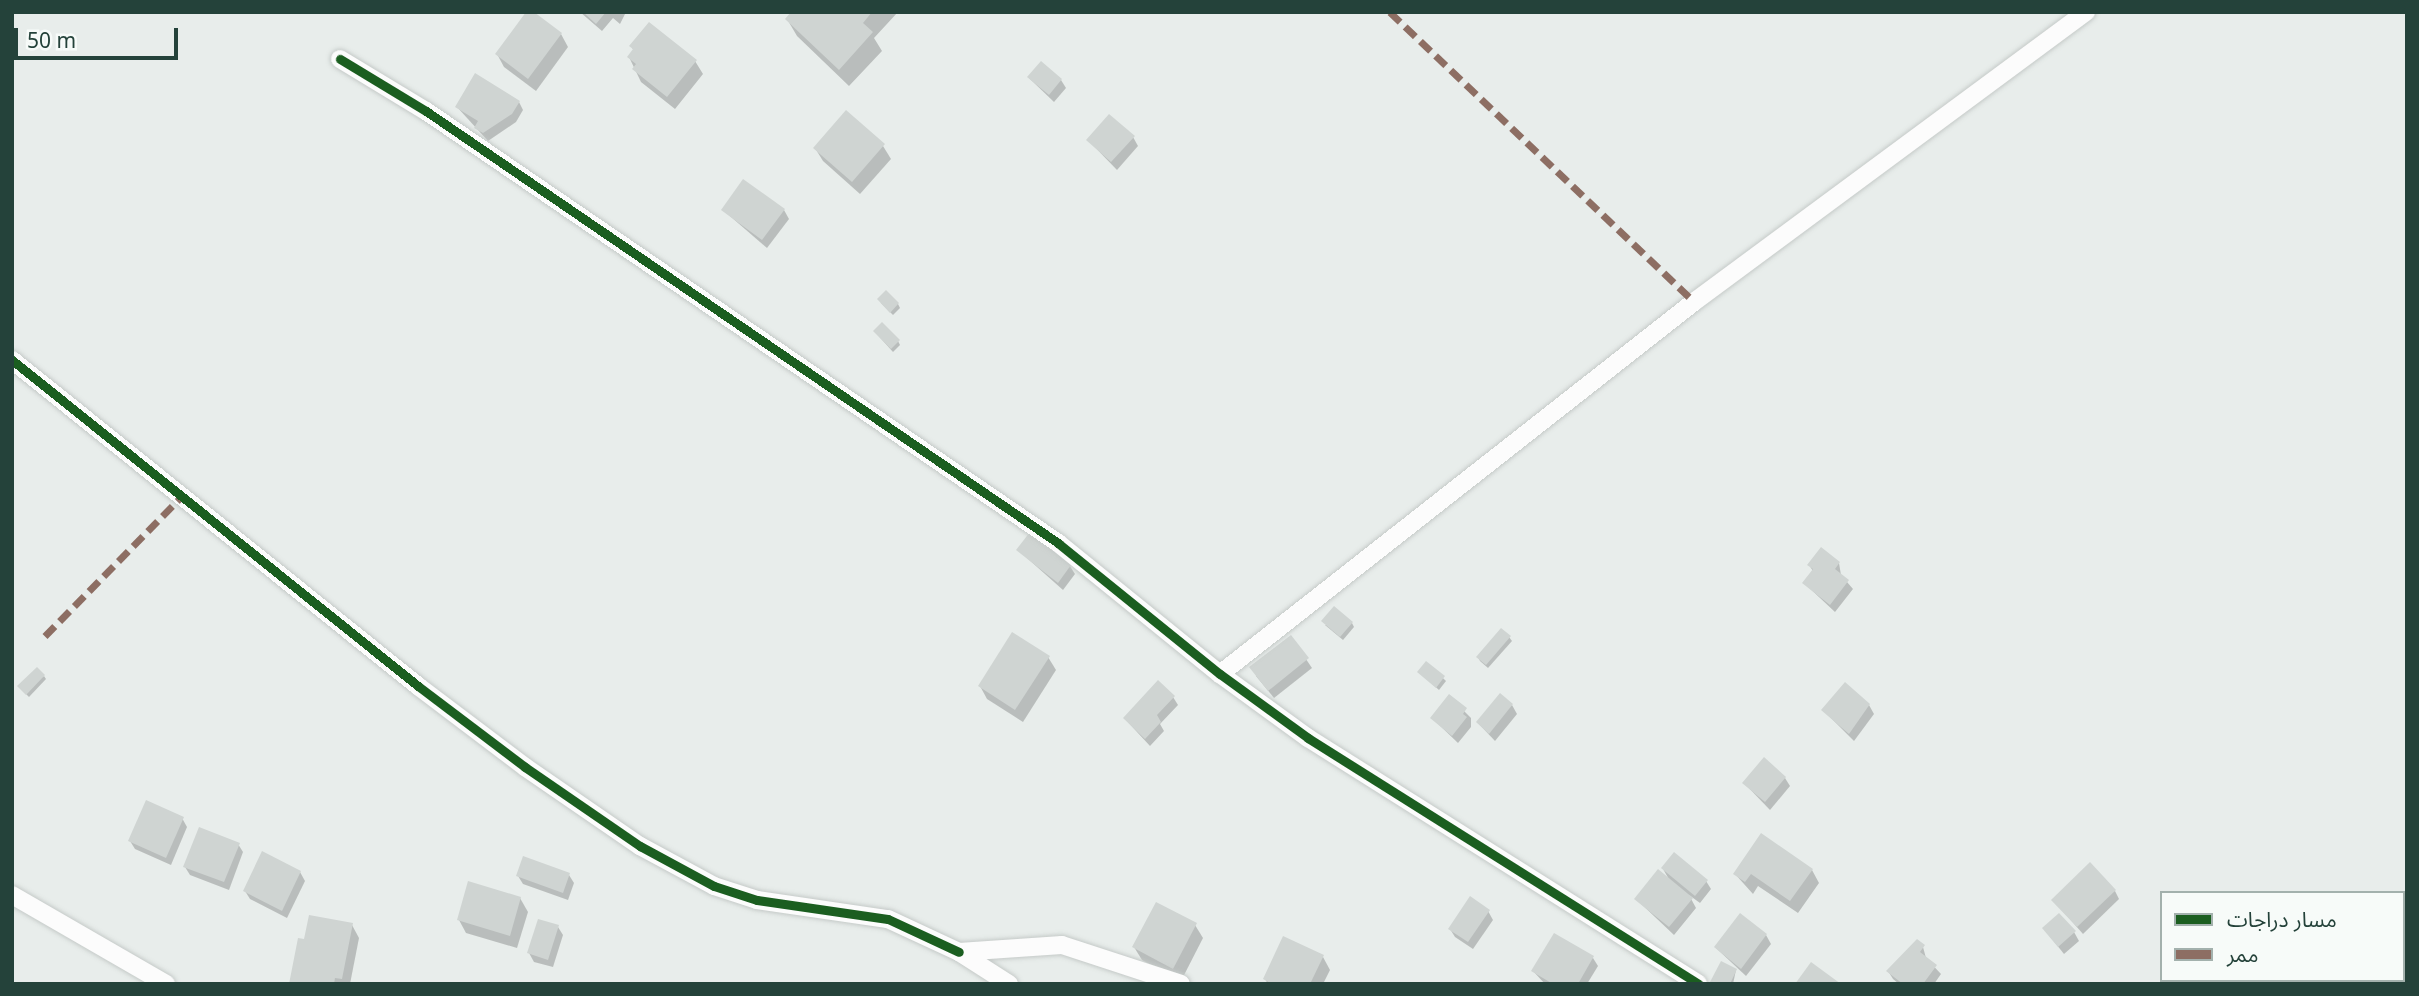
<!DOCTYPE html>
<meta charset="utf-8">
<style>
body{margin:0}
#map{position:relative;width:2419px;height:996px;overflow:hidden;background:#e8edeb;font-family:"Noto Sans","Noto Sans Arabic",sans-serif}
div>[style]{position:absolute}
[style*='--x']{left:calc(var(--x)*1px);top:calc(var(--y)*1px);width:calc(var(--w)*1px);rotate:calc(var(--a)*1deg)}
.shadow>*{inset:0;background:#0003}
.building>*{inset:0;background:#cfd4d2}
.roads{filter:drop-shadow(0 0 2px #c5cac8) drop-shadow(0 0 2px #c5cac8)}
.minor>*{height:18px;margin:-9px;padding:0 9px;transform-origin:9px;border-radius:9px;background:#fcfcfc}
.quiet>*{height:7px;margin-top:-3.5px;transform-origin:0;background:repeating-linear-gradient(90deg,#8d6e63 0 14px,transparent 0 21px)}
.cycleway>*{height:9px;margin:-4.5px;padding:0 4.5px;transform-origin:4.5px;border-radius:4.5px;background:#1b5e20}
span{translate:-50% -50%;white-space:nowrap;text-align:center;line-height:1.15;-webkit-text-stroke:7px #f7fbf9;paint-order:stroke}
.frame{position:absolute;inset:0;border:14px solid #24423a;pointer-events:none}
.legend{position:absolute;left:2160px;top:891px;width:245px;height:91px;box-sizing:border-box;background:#f7fbf9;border:2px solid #a3b1ad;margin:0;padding:9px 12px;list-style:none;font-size:21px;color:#24423a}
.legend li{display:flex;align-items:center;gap:14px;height:35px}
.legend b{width:35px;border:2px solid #a3b1ad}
.scale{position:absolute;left:14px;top:28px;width:164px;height:32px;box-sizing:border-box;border:4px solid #24423a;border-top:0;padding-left:9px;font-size:21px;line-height:24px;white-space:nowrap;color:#24423a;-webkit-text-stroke:5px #f7fbf9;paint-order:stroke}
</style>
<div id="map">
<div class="shadow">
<i style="clip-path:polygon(580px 12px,626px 12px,620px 24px,613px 18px,602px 31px)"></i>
<i style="clip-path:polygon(793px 12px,898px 12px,874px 38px,882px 51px,849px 86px,797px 36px,787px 19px)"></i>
<i style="clip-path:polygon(561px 34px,568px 47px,536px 91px,504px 67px,497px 54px)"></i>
<i style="clip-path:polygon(631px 46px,695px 61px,703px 74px,675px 109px,641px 82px,629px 57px,634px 51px)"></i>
<i style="clip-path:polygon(1029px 78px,1061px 80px,1066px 88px,1054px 102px)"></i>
<i style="clip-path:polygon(519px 102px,523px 110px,516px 122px,488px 141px,457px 107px)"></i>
<i style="clip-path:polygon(1133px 137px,1138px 146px,1117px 170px,1088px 140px)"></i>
<i style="clip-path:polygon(883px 146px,891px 159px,860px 194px,823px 161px,815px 148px)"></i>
<i style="clip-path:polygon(723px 210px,784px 210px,789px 219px,767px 248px)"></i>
<i style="clip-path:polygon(881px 303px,898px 304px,900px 308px,893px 315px)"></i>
<i style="clip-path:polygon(875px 332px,898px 341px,900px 345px,893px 352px)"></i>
<i style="clip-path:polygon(1018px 550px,1070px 566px,1075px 574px,1063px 590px)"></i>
<i style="clip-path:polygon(1839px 563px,1841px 575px,1853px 589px,1835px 612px,1804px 583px,1813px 571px,1809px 565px)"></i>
<i style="clip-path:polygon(1352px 623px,1354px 627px,1343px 640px,1325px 625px)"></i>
<i style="clip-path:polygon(1291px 637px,1312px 668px,1274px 698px,1256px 676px)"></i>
<i style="clip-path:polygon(1509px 637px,1512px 641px,1488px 668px,1480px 661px,1478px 657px)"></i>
<i style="clip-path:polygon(1048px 657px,1056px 670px,1023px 722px,987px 699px,980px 686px)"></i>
<i style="clip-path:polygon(1427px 663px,1446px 681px,1439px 690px,1419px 672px)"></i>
<i style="clip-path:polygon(44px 676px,46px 679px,29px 697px,22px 690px)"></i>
<i style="clip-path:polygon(1449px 696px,1471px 718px,1471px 727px,1458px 743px,1432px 718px)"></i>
<i style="clip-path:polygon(1173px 697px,1178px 705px,1160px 724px,1164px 731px,1150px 746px,1125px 719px)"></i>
<i style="clip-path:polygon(1512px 705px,1517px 714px,1495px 741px,1478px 723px)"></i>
<i style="clip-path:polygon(1869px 705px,1874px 714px,1854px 741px,1823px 710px)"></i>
<i style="clip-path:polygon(1785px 778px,1790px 786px,1770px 810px,1744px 783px)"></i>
<i style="clip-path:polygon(182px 818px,187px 827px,171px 865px,135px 849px,130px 841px)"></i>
<i style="clip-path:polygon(238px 844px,243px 852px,229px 890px,190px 875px,185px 867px)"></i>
<i style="clip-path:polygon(1663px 869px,1706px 881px,1711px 889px,1700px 903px,1689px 895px,1696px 908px,1674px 935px,1636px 899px,1670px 881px)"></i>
<i style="clip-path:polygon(1812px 870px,1819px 883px,1798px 913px,1758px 886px,1753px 894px,1735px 874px)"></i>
<i style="clip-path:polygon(300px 872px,305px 881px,287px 918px,250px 899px,245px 891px)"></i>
<i style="clip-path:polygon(569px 875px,574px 883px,568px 900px,523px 884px,518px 876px)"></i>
<i style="clip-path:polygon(2115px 891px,2119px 899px,2083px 934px,2053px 900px)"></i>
<i style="clip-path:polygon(520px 898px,528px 912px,517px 948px,466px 933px,459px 920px)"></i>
<i style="clip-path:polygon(1488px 911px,1493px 920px,1473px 949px,1455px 937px,1450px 929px)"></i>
<i style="clip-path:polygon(352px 925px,359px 938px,350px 984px,291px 984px,306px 941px)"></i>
<i style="clip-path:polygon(1195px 925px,1203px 938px,1181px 981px,1142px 960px,1134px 947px)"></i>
<i style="clip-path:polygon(558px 927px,563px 935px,553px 967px,534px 962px,529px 953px)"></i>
<i style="clip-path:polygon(2044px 929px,2074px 932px,2079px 941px,2064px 954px)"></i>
<i style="clip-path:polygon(1766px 935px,1771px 944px,1746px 976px,1716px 948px)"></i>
<i style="clip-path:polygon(1923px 947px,1926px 958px,1941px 974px,1934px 984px,1899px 984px,1893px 979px,1888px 971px)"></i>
<i style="clip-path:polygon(1323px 957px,1330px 970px,1323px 984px,1268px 984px,1265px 979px)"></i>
<i style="clip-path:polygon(1593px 958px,1598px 966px,1587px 984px,1545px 984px,1533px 971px)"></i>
<i style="clip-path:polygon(1736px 970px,1733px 984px,1712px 982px)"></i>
</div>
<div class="building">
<i style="clip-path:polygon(526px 12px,534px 12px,562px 33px,528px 79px,495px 54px)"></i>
<i style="clip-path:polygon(583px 12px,606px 12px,596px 24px)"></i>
<i style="clip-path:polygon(791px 12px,872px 12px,863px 23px,873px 32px,839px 70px,785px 19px)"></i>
<i style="clip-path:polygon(649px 22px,697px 60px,667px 97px,632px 69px,636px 64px,627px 57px,633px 49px,629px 46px)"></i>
<i style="clip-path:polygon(1041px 61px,1062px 79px,1049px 95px,1027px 77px)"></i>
<i style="clip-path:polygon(475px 73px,520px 101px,512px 114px,483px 133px,474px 128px,478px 121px,455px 107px)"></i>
<i style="clip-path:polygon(846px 110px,885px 144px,852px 182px,813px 148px)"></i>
<i style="clip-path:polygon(1109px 114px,1135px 136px,1111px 162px,1086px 140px)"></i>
<i style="clip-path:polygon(743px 179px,785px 209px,762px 240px,721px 210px)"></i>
<i style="clip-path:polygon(886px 290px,899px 303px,890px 313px,877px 299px)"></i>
<i style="clip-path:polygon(882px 322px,900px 340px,891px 349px,873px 331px)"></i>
<i style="clip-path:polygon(1030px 532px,1071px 565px,1058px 583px,1016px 550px)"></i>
<i style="clip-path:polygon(1821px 547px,1840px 562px,1835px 569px,1849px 580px,1830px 605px,1802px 583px,1813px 569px,1807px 565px)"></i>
<i style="clip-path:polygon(1334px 606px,1353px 622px,1340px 637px,1321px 621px)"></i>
<i style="clip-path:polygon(1501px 628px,1511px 636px,1486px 665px,1476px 657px)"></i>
<i style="clip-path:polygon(1012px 632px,1050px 656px,1015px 710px,978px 686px)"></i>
<i style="clip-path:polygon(1291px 635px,1309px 658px,1268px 691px,1249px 667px)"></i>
<i style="clip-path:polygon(1426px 661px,1445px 676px,1436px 688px,1417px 672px)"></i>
<i style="clip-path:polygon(37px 667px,45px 675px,26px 695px,17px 686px)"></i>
<i style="clip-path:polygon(1158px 680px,1175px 696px,1157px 715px,1161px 722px,1145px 739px,1123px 718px)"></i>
<i style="clip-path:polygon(1845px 682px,1870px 704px,1849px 734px,1821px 710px)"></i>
<i style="clip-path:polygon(1500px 693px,1513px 704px,1489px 734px,1476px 722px)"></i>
<i style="clip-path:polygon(1449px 694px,1467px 708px,1463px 714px,1467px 717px,1452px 736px,1430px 718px)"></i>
<i style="clip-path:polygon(1764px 757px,1786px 777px,1765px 802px,1742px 783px)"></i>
<i style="clip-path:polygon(146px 800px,184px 817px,166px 858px,128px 841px)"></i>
<i style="clip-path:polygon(199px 827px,240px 843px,224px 882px,183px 867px)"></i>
<i style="clip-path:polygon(1761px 833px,1813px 869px,1790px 901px,1751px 874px,1745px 882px,1733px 874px)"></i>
<i style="clip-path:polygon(262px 851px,301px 871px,282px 911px,243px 891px)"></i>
<i style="clip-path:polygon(1674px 852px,1708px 880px,1695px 896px,1661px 868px)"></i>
<i style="clip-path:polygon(523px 856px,570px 873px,563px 893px,516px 876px)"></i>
<i style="clip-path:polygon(2090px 862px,2116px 890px,2077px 927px,2051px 900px)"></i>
<i style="clip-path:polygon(1658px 869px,1693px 898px,1669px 927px,1634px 899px)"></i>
<i style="clip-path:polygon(468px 881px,521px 897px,510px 936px,457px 920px)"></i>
<i style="clip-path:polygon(1470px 896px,1490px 910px,1468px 942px,1448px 929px)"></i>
<i style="clip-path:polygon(1156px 902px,1197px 923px,1173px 969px,1132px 947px)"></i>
<i style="clip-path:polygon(1740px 913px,1767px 934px,1741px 969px,1714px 947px)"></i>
<i style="clip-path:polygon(2059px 913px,2076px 931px,2058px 947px,2042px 928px)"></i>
<i style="clip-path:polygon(309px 915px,353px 923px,342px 979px,335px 978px,334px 984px,289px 984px,298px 938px,304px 939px)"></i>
<i style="clip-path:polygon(538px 919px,559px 925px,548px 960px,527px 953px)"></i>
<i style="clip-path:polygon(1554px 933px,1594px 956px,1578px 984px,1553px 984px,1531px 971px)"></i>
<i style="clip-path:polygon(1283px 936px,1324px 955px,1310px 984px,1272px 984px,1263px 979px)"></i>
<i style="clip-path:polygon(1917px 939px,1925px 945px,1920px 952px,1937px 965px,1923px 984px,1903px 984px,1886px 971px)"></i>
<i style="clip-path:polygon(1721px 961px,1737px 969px,1730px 984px,1710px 982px)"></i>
<i style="clip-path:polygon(1811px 962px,1841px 984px,1795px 984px)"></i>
</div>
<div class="roads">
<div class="minor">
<i style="--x:340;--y:59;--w:100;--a:31.2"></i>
<i style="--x:426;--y:111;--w:766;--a:34.35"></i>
<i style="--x:1058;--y:543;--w:208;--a:39"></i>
<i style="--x:1220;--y:674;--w:109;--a:36"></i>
<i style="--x:1308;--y:738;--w:461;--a:32.2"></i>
<i style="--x:12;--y:360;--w:521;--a:38.76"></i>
<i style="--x:418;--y:686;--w:134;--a:37.1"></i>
<i style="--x:525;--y:767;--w:140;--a:34.5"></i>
<i style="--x:640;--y:846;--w:84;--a:28.4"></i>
<i style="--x:714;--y:886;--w:45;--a:18"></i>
<i style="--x:757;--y:900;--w:132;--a:8.3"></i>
<i style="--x:888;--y:919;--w:78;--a:24.9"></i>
<i style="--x:1220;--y:674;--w:603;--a:-38.13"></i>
<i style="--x:1694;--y:302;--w:488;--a:-36.5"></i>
<i style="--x:12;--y:895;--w:178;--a:30"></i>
<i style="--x:1009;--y:984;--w:59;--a:-147.4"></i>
<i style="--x:959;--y:952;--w:103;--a:-3.9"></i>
<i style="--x:1062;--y:945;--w:125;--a:18.1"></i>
</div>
</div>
<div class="quiet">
<i style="--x:1390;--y:12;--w:420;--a:43.6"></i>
<i style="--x:45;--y:636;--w:194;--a:-45.6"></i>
</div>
<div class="cycleway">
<i style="--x:340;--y:59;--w:100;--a:31.2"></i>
<i style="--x:426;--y:111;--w:766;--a:34.35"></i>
<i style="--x:1058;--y:543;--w:208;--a:39"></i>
<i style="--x:1220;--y:674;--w:109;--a:36"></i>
<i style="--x:1308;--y:738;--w:461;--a:32.2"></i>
<i style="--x:12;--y:360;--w:521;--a:38.76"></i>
<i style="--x:418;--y:686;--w:134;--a:37.1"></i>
<i style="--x:525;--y:767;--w:140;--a:34.5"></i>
<i style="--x:640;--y:846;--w:84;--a:28.4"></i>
<i style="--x:714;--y:886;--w:45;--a:18"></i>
<i style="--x:757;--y:900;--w:132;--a:8.3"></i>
<i style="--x:888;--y:919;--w:78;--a:24.9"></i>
</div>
<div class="frame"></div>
<ul class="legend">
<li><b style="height:9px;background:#1b5e20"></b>مسار دراجات</li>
<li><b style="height:9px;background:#8d6e63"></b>ممر</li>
</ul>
<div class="scale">50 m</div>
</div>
